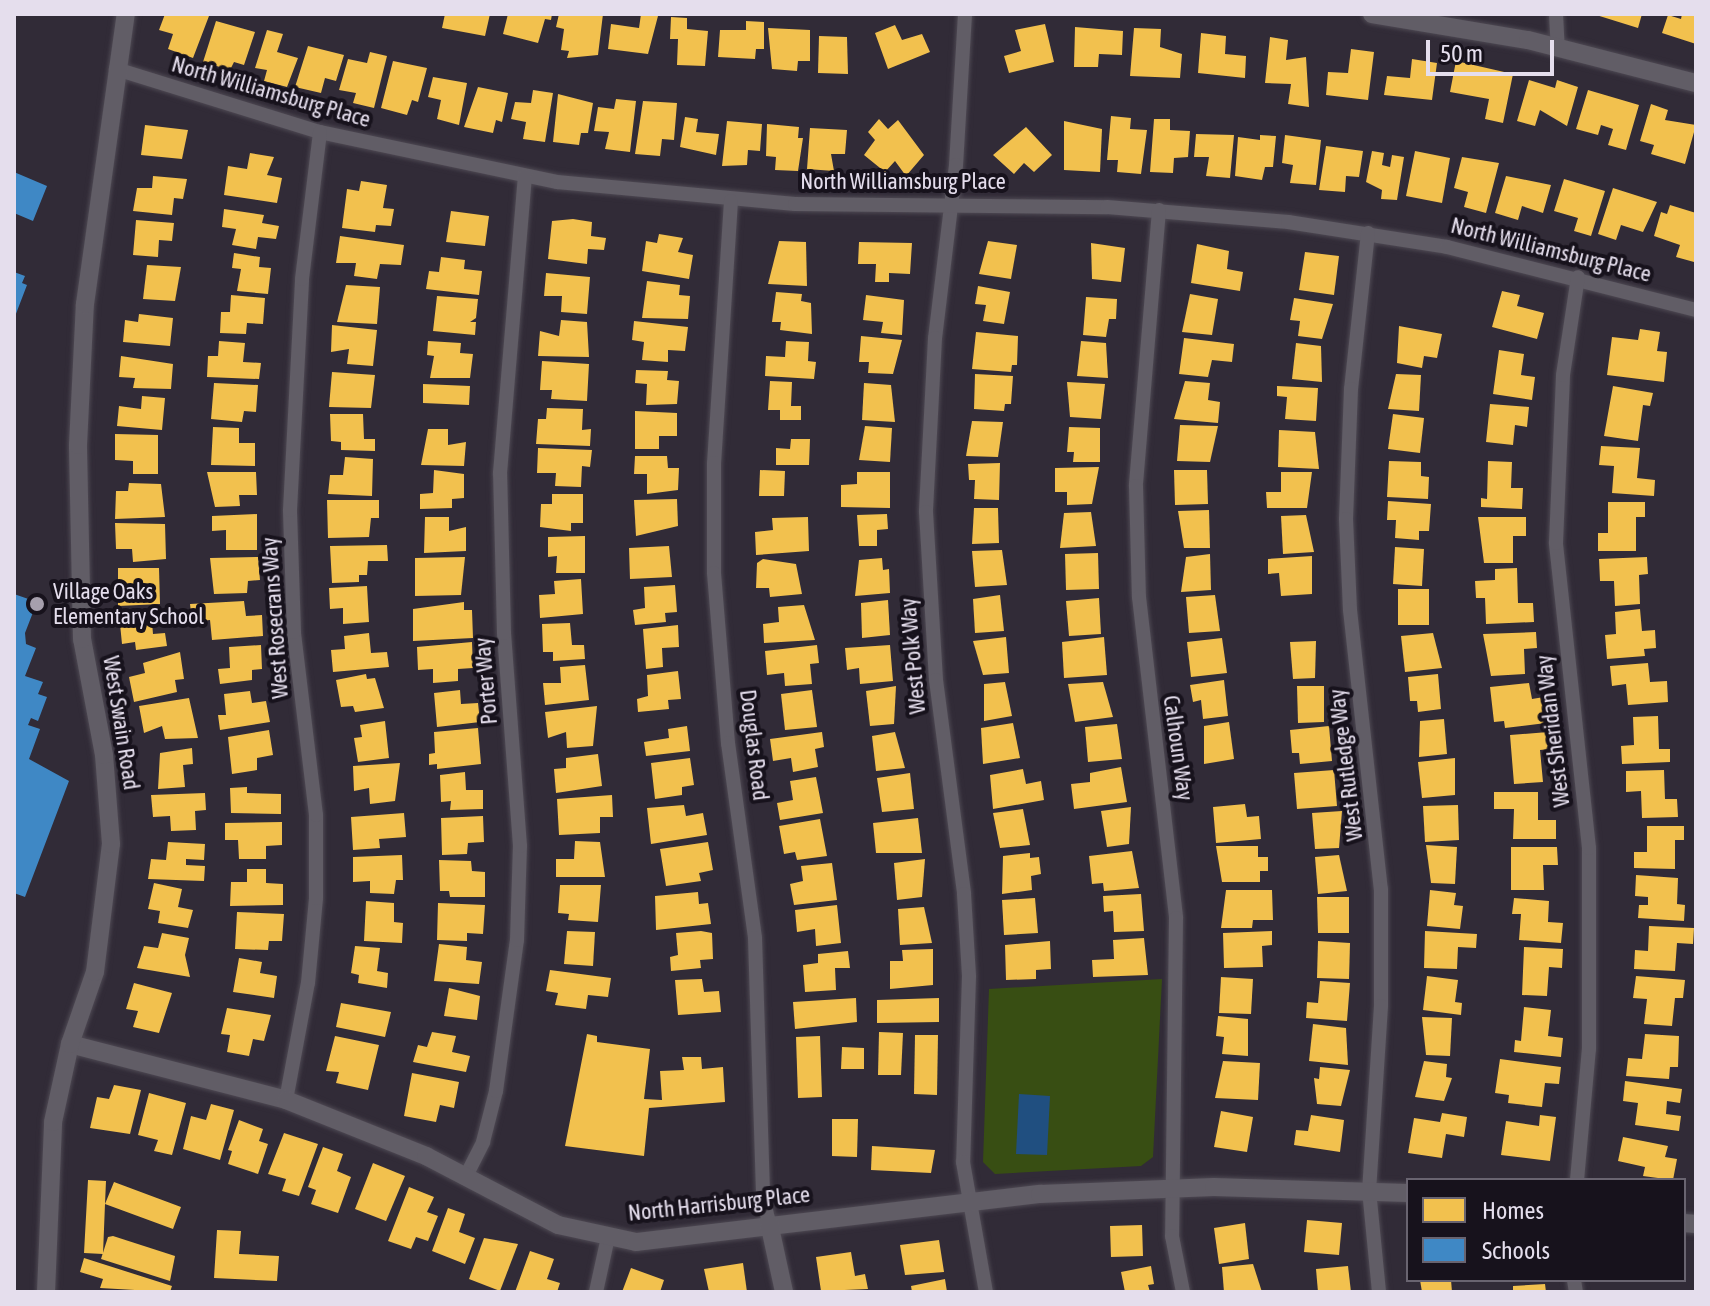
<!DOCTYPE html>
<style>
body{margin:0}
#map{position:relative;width:1710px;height:1306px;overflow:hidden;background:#312b37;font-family:"Asap Condensed",sans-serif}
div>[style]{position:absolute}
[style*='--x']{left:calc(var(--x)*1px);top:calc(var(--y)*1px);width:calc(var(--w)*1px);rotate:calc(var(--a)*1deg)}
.green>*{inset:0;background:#384e13}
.water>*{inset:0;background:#204f80}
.homes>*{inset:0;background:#f2c14e}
.schools>*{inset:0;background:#3f88c5}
.roads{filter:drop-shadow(0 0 2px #4e4953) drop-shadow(0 0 2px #4e4953)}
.minor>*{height:14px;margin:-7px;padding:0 7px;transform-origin:7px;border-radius:7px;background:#615d66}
.tertiary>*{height:18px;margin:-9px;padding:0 9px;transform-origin:9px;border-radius:9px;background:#615d66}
.dots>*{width:22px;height:22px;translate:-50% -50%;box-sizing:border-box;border:4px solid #17121c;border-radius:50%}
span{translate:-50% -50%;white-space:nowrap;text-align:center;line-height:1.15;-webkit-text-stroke:8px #17121c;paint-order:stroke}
.street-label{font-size:22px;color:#e5deed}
.poi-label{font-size:22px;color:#e5deed}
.left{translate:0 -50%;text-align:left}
.frame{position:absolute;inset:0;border:16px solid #e5deed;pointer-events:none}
.legend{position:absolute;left:1406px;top:1178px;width:280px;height:104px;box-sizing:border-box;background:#17121c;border:2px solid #696470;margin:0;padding:10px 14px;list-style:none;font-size:24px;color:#e5deed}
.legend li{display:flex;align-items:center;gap:16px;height:40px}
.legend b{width:40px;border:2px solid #696470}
.scale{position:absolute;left:1426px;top:40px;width:128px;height:36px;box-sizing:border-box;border:4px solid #e5deed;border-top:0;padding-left:10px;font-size:24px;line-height:28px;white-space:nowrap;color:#e5deed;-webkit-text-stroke:6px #17121c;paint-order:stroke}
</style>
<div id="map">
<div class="green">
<i style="clip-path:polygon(1162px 979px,1153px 1157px,1141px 1166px,995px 1174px,983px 1162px,989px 989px)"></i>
</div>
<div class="water">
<i style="clip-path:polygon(1019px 1094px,1050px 1096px,1047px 1155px,1016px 1154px)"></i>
</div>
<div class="homes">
<i style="clip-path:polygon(165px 14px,209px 16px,193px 58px,168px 49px,173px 34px,159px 30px)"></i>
<i style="clip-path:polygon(445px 14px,490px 14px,485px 36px,442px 28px)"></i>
<i style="clip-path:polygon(508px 14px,552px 14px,551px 20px,545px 19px,538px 43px,503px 34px)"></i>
<i style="clip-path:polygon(559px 14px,603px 14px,598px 55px,567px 58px,569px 51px,561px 50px,564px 29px,556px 27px)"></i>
<i style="clip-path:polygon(641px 14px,658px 16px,648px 54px,608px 49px,611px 24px,639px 28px)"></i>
<i style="clip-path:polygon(1593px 14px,1642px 14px,1638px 28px)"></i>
<i style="clip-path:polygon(1682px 14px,1696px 14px,1696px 44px,1662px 33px,1668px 15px,1681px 19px)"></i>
<i style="clip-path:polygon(671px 17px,687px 18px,687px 29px,708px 31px,705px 66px,677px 65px,678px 39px,670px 39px)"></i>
<i style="clip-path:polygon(216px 21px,255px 32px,244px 65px,234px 62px,230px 70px,203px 62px)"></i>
<i style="clip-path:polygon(746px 21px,764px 22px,764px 49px,756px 49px,755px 59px,718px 57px,720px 30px,746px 30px)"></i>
<i style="clip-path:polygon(1045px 24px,1054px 62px,1009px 73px,1004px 56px,1021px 51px,1015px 30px)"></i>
<i style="clip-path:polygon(895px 25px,902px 40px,922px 34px,930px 52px,888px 69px,875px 33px)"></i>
<i style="clip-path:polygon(1075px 27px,1123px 31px,1122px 55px,1099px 54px,1098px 67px,1074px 67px)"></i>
<i style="clip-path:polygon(768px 28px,810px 30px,810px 61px,798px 61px,797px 71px,772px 69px)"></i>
<i style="clip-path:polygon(1134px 28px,1161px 29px,1160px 47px,1182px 54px,1180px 78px,1130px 76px)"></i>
<i style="clip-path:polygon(267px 30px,283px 34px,277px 52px,298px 58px,287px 87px,264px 81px,267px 70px,255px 68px)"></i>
<i style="clip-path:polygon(1201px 33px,1226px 36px,1225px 54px,1246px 56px,1245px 78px,1198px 73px)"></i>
<i style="clip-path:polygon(819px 36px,847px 37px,848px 74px,818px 73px)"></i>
<i style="clip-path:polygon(1270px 37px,1288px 40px,1286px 60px,1306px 57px,1309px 107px,1288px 104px,1291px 84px,1265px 83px)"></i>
<i style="clip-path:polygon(308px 46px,344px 55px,336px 81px,325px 78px,321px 93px,295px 87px)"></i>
<i style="clip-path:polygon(1351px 49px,1374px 52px,1368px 100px,1326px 95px,1328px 72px,1348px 73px)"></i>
<i style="clip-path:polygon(370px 52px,387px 56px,374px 108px,353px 103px,356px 93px,339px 90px,348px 59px,367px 63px)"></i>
<i style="clip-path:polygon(1412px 59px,1437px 63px,1432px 100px,1384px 95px,1387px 76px,1410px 78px)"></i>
<i style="clip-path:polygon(393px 61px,427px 68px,418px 102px,412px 100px,407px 115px,381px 108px)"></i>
<i style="clip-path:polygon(1456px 61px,1513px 74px,1503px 123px,1485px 119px,1489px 99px,1450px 92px)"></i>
<i style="clip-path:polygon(433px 77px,467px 83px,459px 125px,437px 119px,441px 100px,428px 97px)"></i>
<i style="clip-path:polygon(1529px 80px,1555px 88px,1557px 80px,1578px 87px,1567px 126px,1540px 110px,1535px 126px,1517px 121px)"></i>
<i style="clip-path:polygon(478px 87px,508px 93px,502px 122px,496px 120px,493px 133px,464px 127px)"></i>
<i style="clip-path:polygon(533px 90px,553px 93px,545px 142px,523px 139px,526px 122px,511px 119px,515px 102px,531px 103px)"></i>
<i style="clip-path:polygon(1588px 90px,1639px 105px,1626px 150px,1608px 145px,1613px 129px,1601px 125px,1598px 135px,1576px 129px)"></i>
<i style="clip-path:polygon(558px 94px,593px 103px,588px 133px,581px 133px,579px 145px,553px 142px)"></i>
<i style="clip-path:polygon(616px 99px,636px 101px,630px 152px,605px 149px,609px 132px,594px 131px,598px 107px,614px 109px)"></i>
<i style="clip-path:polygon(643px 101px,677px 103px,674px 140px,662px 139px,660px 156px,635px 154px)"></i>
<i style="clip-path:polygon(1651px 104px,1668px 110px,1665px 120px,1696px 125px,1685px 164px,1651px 154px,1654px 145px,1640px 141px)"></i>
<i style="clip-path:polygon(1111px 116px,1131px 118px,1130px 129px,1147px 130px,1141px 174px,1117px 172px,1118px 160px,1107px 160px)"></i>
<i style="clip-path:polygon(685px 117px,698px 119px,696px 132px,719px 134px,716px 155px,680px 147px)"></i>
<i style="clip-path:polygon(879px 119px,888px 129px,898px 120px,924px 155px,906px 176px,895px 161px,885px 172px,864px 155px,875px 140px,868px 132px)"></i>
<i style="clip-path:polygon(1154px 119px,1170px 119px,1170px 130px,1190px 131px,1188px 157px,1174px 158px,1173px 173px,1150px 172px)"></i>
<i style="clip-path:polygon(727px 121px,762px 124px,760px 151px,748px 150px,747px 165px,722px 166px)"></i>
<i style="clip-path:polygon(1064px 121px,1102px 129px,1100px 172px,1064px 170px)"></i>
<i style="clip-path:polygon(767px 124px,799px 127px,798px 138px,803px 138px,798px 171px,775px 170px,776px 157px,766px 156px)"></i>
<i style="clip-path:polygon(145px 125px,188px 130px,182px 159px,141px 155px)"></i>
<i style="clip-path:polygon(1026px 127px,1052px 155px,1034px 172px,1024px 163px,1014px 174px,993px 155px)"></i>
<i style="clip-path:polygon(810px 128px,847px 130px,845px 154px,831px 154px,834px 171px,807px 169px)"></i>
<i style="clip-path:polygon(1196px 134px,1234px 135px,1230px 178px,1206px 176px,1209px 157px,1194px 157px)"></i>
<i style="clip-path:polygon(1260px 135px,1276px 136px,1273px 167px,1265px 167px,1262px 180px,1235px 176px,1238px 137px,1260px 140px)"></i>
<i style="clip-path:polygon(1285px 135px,1321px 140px,1316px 185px,1290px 183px,1293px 165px,1282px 163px)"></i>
<i style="clip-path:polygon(1326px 146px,1363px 151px,1359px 177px,1346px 176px,1345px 192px,1319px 190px)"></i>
<i style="clip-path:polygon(1372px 151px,1384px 153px,1382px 165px,1390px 167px,1392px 155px,1404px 157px,1397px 200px,1381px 199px,1382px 190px,1366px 182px)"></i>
<i style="clip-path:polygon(1415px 151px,1450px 158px,1442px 203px,1406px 196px)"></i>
<i style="clip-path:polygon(250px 153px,274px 157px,267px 175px,282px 178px,277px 203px,224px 195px,228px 166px,247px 169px)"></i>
<i style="clip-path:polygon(1462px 157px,1499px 163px,1486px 213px,1464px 207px,1468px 192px,1454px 188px)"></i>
<i style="clip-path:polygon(153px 176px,187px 179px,183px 199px,174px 198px,172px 215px,133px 211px,137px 188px,152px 188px)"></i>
<i style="clip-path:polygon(1506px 176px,1551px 185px,1543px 213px,1522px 206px,1518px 220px,1495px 213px)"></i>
<i style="clip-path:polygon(1564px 179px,1605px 191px,1591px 236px,1574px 231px,1578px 218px,1554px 211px)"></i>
<i style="clip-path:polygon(361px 181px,387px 185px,383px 208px,394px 209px,391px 226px,376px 225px,375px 232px,342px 228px,347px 189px,359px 191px)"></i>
<i style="clip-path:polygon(1613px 188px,1657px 202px,1643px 232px,1621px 225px,1616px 240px,1598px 234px)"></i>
<i style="clip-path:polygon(1670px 205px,1696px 213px,1694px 262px,1676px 257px,1680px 245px,1654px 236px,1661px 212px,1667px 214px)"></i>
<i style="clip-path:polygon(224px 209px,264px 215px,262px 223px,279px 226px,276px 239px,258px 237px,256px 249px,232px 245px,236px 229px,222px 227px)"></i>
<i style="clip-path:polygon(451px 211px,489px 216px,485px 246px,446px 242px)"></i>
<i style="clip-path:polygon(573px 219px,592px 222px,591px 236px,606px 238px,604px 250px,588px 249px,587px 264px,548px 259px,552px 221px)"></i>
<i style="clip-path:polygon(136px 220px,174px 223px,172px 241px,159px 240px,158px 257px,133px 255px)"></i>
<i style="clip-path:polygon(659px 234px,683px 238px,678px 252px,693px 255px,689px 279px,642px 271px,646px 241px,657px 243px)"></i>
<i style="clip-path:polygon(340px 236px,404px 245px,401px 265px,380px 264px,377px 279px,354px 276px,356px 263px,336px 263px)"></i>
<i style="clip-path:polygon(779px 241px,806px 242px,807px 286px,768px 284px)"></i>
<i style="clip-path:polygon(988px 241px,1017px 245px,1011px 279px,979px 274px)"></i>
<i style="clip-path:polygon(859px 242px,912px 243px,910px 274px,889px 273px,889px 282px,875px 282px,876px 264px,858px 264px)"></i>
<i style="clip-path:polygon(1091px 243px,1125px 248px,1121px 282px,1092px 279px)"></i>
<i style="clip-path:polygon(1197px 244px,1229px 251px,1227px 269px,1243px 272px,1240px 291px,1191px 283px)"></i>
<i style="clip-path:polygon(1305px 252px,1339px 256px,1334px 295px,1299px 290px)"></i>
<i style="clip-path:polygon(234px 253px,260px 257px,259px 267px,271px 268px,268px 294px,237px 291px,241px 269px,232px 268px)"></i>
<i style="clip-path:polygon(441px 257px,465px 260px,464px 269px,482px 271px,479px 295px,426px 289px,429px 271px,439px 272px)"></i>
<i style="clip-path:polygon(147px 265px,181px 267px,175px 301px,143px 299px)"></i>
<i style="clip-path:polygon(546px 273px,590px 277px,587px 314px,561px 312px,562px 296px,544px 296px)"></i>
<i style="clip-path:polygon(647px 281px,680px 285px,679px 295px,690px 296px,688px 319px,642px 318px)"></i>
<i style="clip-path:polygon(346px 285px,380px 287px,377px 324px,337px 322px)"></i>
<i style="clip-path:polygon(978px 286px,1010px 292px,1004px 324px,983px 321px,986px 305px,975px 304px)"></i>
<i style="clip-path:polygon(1502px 291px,1520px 295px,1517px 306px,1544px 313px,1537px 339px,1492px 327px)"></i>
<i style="clip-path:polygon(776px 292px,802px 294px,801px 301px,811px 303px,812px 334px,780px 330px,781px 322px,772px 322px)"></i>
<i style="clip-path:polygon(1190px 294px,1218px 299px,1212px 335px,1182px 332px)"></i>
<i style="clip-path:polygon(231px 295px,265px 298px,263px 324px,247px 323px,246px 334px,220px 333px,221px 312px,230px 312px)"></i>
<i style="clip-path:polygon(866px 295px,904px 300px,902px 335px,881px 333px,883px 322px,863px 320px)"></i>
<i style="clip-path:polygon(437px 296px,478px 299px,476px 318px,470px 322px,476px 322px,475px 335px,433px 331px)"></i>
<i style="clip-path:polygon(1086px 297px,1117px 299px,1116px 319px,1109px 319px,1106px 337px,1083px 335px)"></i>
<i style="clip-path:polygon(1294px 298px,1333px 304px,1322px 339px,1298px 336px,1300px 321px,1290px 320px)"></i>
<i style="clip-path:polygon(139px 314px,173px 318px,170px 346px,123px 342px,125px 320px,138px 322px)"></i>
<i style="clip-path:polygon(561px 320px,587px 322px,589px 357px,538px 356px,540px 331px,559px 336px)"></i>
<i style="clip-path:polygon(634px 321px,688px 327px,685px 351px,668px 350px,668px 362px,642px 360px,644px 342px,632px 340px)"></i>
<i style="clip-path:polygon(332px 325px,377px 330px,373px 366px,347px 364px,349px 349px,331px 352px)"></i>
<i style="clip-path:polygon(1399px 326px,1442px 334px,1437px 358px,1424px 356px,1422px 368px,1397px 363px)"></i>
<i style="clip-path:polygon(1640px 329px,1660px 332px,1657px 351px,1667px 352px,1664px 382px,1607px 375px,1612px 337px,1638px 340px)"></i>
<i style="clip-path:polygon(976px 332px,1018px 336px,1017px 365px,1012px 365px,1011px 372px,972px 369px)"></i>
<i style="clip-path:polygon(861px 336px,902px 340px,893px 374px,868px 373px,869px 362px,859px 362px)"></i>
<i style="clip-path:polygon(1184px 338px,1234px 344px,1232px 362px,1212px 360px,1208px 377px,1179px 374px)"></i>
<i style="clip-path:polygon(219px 341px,245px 343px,243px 362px,261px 363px,259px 379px,207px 377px,208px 356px,218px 356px)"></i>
<i style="clip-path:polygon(428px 341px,461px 343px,460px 353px,473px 354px,470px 378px,430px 378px,434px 356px,427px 355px)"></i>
<i style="clip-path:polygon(786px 341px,809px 342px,808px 361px,816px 362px,814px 379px,765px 376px,766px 356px,785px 357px)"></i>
<i style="clip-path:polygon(1081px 341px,1106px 343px,1108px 378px,1077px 376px)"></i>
<i style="clip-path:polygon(1296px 343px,1321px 346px,1322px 382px,1292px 379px)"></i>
<i style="clip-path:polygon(1499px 350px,1524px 354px,1521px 375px,1535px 377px,1532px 400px,1493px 394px)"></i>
<i style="clip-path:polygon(121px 356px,173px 364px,171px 389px,133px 388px,135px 378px,119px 377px)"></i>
<i style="clip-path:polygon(542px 361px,589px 364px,587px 401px,551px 399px,552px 390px,540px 390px)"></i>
<i style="clip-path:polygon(636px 370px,668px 371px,667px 380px,679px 381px,677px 404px,646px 405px,647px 384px,635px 383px)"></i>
<i style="clip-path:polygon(332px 372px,375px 375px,371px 408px,329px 407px)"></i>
<i style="clip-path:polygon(975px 374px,1013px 376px,1011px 404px,1005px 404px,1004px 411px,974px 409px)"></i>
<i style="clip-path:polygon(1396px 374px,1421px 375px,1419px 411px,1388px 409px)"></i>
<i style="clip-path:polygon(770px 381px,792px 382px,791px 406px,801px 406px,801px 420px,780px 420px,780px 410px,768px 410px)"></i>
<i style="clip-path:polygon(1185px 381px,1210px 383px,1208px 400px,1220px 402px,1218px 423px,1174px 419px)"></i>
<i style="clip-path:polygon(1067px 382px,1105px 384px,1101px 419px,1070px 417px)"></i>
<i style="clip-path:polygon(214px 383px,258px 385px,256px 412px,244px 411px,242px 422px,211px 419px)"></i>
<i style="clip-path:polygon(864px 383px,891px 385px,895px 422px,862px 420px)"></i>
<i style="clip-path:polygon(423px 384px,470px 386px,469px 405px,423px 403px)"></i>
<i style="clip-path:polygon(1277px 386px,1318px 388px,1316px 421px,1285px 419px,1287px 397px,1277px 396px)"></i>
<i style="clip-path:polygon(1613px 386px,1653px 393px,1650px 406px,1643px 405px,1638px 441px,1604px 436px)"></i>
<i style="clip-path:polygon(142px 396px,165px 398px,162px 430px,117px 426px,119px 406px,141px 409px)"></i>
<i style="clip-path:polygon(1490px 404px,1529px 407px,1527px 427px,1515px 425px,1513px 445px,1486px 442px)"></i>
<i style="clip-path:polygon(547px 408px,583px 409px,582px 430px,591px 429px,590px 446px,536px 444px,538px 419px,546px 419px)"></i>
<i style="clip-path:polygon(635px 411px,677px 413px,677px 436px,659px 436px,659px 449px,635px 449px)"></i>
<i style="clip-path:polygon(330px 414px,363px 414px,364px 439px,375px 439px,375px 451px,341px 450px,341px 442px,331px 441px)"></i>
<i style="clip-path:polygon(1393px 414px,1424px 418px,1420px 453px,1388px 449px)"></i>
<i style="clip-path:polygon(972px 421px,1003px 422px,998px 457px,966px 456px)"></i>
<i style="clip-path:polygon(1180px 425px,1218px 426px,1210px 462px,1177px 461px)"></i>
<i style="clip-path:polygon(865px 426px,892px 428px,890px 462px,859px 460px)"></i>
<i style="clip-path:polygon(213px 427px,239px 428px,239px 443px,255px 443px,255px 466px,211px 465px)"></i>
<i style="clip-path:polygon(1069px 427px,1100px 428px,1100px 462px,1073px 462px,1074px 452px,1067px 452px)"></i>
<i style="clip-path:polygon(428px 429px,448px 429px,448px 445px,466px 442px,464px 466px,421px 465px)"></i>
<i style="clip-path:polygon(1279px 430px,1315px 432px,1319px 469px,1278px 467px)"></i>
<i style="clip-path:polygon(115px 434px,158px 435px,158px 474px,133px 474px,133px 461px,115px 460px)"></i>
<i style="clip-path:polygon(791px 439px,810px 439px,809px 465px,776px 465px,776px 448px,790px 449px)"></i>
<i style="clip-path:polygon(1601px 446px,1640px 448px,1637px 478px,1655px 480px,1654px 496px,1612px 493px,1614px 466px,1599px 465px)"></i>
<i style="clip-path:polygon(538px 448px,592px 450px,590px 467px,582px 466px,581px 487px,555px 486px,556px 473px,537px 473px)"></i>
<i style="clip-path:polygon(635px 456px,667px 456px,668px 468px,679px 468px,678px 490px,647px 494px,647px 474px,634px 474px)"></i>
<i style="clip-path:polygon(345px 457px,373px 459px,372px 496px,328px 494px,330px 475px,343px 475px)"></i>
<i style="clip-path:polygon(1389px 461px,1421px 462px,1421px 476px,1429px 477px,1428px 499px,1387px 497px)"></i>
<i style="clip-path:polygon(1488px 461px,1512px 462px,1511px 488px,1523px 488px,1522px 509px,1481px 507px,1481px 498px,1487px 499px)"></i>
<i style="clip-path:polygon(1000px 463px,999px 500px,974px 499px,975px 480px,969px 480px,968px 464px)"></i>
<i style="clip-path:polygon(1099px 467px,1092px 504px,1067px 505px,1067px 492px,1055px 492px,1055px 468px)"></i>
<i style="clip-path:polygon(434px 470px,464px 474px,464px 498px,452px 499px,452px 508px,420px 509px,420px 494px,433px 493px)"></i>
<i style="clip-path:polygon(760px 470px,785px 471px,784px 496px,759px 496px)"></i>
<i style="clip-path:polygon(1174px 470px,1207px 470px,1208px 504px,1175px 505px)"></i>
<i style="clip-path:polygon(207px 472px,256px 472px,257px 495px,239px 495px,240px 506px,215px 507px)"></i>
<i style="clip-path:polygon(857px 472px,890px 472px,890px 508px,841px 507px,841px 485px,857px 484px)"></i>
<i style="clip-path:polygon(1281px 472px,1312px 472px,1307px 508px,1267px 508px,1266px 492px,1281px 492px)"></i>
<i style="clip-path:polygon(129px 483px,161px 484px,165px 517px,115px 519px,116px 491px,128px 491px)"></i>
<i style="clip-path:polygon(552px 494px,583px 494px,583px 523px,571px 523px,571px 531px,540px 527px,541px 504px,552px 504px)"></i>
<i style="clip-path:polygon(677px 499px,678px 526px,636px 536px,634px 500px)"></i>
<i style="clip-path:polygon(327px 500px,379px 500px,379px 518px,371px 518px,369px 537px,328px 538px)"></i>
<i style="clip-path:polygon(1388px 501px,1431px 504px,1429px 531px,1419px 531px,1419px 540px,1395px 538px,1396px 520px,1387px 520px)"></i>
<i style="clip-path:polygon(1608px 502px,1645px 502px,1645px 517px,1636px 517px,1636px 551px,1598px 551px,1598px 533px,1608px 533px)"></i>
<i style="clip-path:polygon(974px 508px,998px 508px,999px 543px,972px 544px)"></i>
<i style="clip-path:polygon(1209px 510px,1210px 548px,1184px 548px,1178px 511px)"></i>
<i style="clip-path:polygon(1091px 512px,1096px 546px,1060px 548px,1064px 513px)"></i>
<i style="clip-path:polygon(257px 514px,257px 550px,226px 550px,226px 530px,212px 531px,212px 516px)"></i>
<i style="clip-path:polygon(887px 514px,888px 529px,877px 530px,877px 546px,859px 546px,857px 515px)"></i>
<i style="clip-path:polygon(1306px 515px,1314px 552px,1283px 554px,1281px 516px)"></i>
<i style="clip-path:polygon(425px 517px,449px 517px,449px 531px,466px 527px,466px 551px,424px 553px)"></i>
<i style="clip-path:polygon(808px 517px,809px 551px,756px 555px,755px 532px,773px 530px,772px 518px)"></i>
<i style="clip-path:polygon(1478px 517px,1526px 517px,1526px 536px,1513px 536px,1513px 563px,1484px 563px)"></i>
<i style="clip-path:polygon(115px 523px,165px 524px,166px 559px,133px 562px,132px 549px,116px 549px)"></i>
<i style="clip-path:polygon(585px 536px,585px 573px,556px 573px,557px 556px,548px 557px,548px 537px)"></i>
<i style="clip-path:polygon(387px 545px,388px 561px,368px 561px,367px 575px,359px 575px,359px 582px,332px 583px,330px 546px)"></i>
<i style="clip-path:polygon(669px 546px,672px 577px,630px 579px,629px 548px)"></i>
<i style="clip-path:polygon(1395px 547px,1424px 549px,1422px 586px,1393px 584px)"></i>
<i style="clip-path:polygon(1002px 550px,1007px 585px,975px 587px,972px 551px)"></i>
<i style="clip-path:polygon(1098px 553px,1099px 589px,1066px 590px,1065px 554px)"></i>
<i style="clip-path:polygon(1210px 554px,1211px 590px,1181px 592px,1186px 557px)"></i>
<i style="clip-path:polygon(1312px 556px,1312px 594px,1281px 596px,1279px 573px,1268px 574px,1268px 559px)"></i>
<i style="clip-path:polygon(258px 557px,260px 580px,248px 581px,247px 593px,214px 594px,210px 558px)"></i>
<i style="clip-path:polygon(465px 557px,461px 595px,415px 596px,415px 558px)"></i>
<i style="clip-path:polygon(1647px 557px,1648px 574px,1639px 575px,1640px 604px,1615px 606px,1614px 581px,1600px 581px,1599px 559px)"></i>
<i style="clip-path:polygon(882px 558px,883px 570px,889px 569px,890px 593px,855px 596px,859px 560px)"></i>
<i style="clip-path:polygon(763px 559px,796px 564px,802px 594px,770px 597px,769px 588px,756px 588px,757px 563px)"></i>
<i style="clip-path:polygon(118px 568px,159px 568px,160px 604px,118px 606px)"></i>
<i style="clip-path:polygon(1517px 568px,1518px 603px,1533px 603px,1534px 622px,1486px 624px,1485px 598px,1476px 598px,1475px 581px,1495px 580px,1495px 569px)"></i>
<i style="clip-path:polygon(581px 579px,583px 614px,540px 618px,539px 595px,555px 594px,554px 581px)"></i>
<i style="clip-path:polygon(675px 585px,677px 612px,665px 613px,666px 622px,635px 625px,633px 610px,645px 608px,644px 587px)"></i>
<i style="clip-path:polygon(367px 586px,369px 622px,343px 624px,343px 608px,330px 609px,329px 588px)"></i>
<i style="clip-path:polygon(1398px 589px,1429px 589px,1429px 625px,1398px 625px)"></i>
<i style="clip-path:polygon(1000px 595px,1004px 631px,975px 633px,973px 599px)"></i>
<i style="clip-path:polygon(1215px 595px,1220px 631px,1189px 633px,1186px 597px)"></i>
<i style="clip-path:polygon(1099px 598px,1101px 634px,1069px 636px,1066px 601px)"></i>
<i style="clip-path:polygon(888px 600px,890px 635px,862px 638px,861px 603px)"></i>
<i style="clip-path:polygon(244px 601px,246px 616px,262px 615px,263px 636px,212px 640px,210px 620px,192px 622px,190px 604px)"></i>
<i style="clip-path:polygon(464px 602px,464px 610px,472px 610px,473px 638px,413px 641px,413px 609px)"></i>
<i style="clip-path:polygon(804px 605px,815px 640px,764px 643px,763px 624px,779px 622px,778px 607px)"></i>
<i style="clip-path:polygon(1640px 609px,1642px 631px,1655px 630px,1656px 648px,1644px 649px,1645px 656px,1607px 659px,1605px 635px,1616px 634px,1615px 612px)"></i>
<i style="clip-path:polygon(151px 610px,153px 634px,165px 633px,167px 646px,136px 650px,135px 642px,122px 644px,119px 614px)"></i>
<i style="clip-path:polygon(570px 623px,572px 645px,584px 645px,585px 659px,553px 661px,553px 652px,543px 652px,542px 624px)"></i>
<i style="clip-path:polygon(678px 625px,679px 647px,662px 648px,663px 667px,646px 669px,643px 629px)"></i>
<i style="clip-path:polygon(1536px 632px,1537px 648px,1524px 649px,1525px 674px,1491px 676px,1483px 634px)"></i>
<i style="clip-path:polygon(369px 633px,371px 653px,387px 652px,389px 667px,333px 672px,331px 650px,345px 649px,344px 636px)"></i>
<i style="clip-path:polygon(1433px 633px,1442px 668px,1405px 672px,1401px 636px)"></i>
<i style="clip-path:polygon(1006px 637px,1009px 673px,983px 675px,973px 641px)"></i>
<i style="clip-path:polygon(1104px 637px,1107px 675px,1064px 678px,1062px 642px)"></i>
<i style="clip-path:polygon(1222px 638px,1227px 673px,1191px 677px,1187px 642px)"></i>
<i style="clip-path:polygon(1316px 641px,1315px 678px,1293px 679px,1290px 642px)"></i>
<i style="clip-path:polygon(472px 642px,473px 668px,458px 669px,458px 681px,433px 683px,433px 669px,418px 670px,417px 647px)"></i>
<i style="clip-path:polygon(261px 645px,262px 669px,252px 670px,252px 680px,220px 684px,218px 669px,230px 668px,229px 647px)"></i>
<i style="clip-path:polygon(817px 645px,819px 663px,810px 664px,812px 684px,785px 686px,784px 673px,767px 675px,765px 651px)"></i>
<i style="clip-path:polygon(890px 645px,893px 681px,860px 684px,859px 668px,847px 670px,845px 648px)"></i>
<i style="clip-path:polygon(180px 652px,184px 679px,175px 680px,177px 692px,134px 702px,129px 677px,145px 673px,143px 663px)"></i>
<i style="clip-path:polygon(1648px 663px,1650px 682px,1667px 681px,1668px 702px,1628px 705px,1626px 684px,1612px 686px,1610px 666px)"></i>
<i style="clip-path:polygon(585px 665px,589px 700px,545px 705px,543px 683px,561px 683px,560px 667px)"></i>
<i style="clip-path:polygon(678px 671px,681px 699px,668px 700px,669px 709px,638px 712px,637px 699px,648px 696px,647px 675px)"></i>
<i style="clip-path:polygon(366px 674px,367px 679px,375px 678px,384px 708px,355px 712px,353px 706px,341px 707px,336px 680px)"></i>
<i style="clip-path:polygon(1438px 674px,1441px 709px,1418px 712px,1417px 701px,1410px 701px,1408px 677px)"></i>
<i style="clip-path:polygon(1224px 680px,1228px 716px,1203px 719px,1201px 700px,1193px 702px,1190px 685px)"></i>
<i style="clip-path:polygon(1005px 682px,1012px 716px,984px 721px,984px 684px)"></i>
<i style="clip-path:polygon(1103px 682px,1113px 717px,1075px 722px,1068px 684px)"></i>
<i style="clip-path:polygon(1529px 683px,1532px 699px,1544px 697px,1546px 723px,1505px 728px,1504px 721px,1494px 722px,1490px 687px)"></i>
<i style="clip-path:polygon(896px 686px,894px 724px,870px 726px,866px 691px)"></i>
<i style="clip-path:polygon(1297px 686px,1324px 686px,1324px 722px,1298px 723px)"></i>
<i style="clip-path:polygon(460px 690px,461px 704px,478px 703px,480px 722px,437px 727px,434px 693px)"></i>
<i style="clip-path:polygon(812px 690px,817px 727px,785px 730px,781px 694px)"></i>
<i style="clip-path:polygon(250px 691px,252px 703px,266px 701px,270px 722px,220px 730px,218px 715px,226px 715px,224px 694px)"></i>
<i style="clip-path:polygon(189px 698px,198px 738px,165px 739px,162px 726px,144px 733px,139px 706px)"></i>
<i style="clip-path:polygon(597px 706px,593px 746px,567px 748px,566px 732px,548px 738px,545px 712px)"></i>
<i style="clip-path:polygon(1658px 716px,1659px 749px,1670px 749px,1670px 762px,1622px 764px,1621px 746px,1634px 745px,1633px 717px)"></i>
<i style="clip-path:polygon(1444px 719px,1447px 754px,1419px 757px,1420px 721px)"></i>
<i style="clip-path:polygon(385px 721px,389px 758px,358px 762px,354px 738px,362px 737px,360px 725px)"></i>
<i style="clip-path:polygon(1229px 722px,1234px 759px,1204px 764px,1204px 726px)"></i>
<i style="clip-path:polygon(1013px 723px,1020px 758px,983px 764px,981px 728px)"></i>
<i style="clip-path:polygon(1117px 724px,1122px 759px,1088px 762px,1085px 727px)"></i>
<i style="clip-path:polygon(687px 726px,690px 751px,646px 756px,644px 742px,669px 738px,668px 729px)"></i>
<i style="clip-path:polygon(1329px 726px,1332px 761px,1300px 764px,1299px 753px,1292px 753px,1290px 730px)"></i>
<i style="clip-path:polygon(478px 728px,481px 764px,437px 769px,437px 764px,429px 765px,429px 754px,435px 753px,434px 732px)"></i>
<i style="clip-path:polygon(269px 730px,273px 755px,257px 758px,257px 770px,232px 774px,228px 737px)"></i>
<i style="clip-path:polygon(822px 732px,824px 747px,815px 749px,818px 767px,793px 772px,791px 758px,773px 761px,770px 739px)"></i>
<i style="clip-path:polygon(895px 732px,905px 768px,876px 771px,872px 736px)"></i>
<i style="clip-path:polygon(1548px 732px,1550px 749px,1540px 750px,1543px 782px,1514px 784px,1510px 735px)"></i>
<i style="clip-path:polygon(192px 748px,193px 764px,183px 765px,185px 787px,158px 789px,160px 753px)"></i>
<i style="clip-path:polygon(598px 754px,602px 786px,556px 793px,554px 769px,566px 768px,566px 758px)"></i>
<i style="clip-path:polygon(690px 758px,694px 785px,682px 787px,682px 795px,655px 799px,651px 763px)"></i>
<i style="clip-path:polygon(1455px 758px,1455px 795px,1422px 798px,1418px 762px)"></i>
<i style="clip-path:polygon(400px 763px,395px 801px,370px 804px,369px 788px,354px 791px,353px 766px)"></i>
<i style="clip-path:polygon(1121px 767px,1127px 802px,1074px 809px,1071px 784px,1090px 782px,1090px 773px)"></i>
<i style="clip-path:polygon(1023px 769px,1026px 784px,1041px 781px,1044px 800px,993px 809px,990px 775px)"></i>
<i style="clip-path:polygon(1334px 770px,1337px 806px,1297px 809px,1294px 773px)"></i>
<i style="clip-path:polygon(1664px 770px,1665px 799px,1677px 799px,1678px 817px,1642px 818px,1641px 791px,1626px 792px,1626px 771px)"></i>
<i style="clip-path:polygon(465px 772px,466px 790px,483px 790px,483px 809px,450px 810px,451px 801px,441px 802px,440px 775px)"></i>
<i style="clip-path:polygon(910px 773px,914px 809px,882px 812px,877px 778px)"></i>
<i style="clip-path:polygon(816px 777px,823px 813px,780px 820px,777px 803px,793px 800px,790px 781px)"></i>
<i style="clip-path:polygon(247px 787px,247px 793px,281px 794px,281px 814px,231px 813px,230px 788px)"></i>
<i style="clip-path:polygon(1494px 792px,1538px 792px,1538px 820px,1556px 820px,1556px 839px,1513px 839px,1514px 809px,1494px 809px)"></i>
<i style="clip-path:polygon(205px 793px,206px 810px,195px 811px,196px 830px,171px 831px,170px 816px,153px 817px,151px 795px)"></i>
<i style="clip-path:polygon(612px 795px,613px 817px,600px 817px,600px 833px,559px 835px,557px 799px)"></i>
<i style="clip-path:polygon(1245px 804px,1247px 817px,1259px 816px,1261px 839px,1216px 843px,1213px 807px)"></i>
<i style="clip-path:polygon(684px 805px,686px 816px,703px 813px,707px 835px,651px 844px,647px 808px)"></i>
<i style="clip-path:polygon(1458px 805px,1459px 840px,1425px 842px,1423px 806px)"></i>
<i style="clip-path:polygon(1131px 807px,1129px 844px,1107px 847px,1101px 811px)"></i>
<i style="clip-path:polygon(1023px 809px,1030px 845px,1000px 848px,993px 813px)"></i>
<i style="clip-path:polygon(1342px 811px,1339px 848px,1315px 849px,1312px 813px)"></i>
<i style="clip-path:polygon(404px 813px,406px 837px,379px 839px,380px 848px,353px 850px,351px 817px)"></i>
<i style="clip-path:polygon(483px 816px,484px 842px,468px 843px,467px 854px,442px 855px,441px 818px)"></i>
<i style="clip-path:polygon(918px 818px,922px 853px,876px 853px,873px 823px)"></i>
<i style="clip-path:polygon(820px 819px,827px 856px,797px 860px,795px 852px,784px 854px,779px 826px)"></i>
<i style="clip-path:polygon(282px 822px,282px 845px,266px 846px,266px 859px,239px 859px,238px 840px,225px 840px,225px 823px)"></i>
<i style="clip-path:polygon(1647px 826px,1684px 826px,1684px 840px,1675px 840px,1675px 869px,1634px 868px,1634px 852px,1647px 852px)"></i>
<i style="clip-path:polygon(575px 841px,600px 842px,605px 877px,556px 877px,556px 859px,574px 859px)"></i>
<i style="clip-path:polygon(168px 842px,205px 844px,204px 860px,186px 859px,186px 865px,205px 866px,204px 881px,148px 879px,151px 859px,166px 860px)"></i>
<i style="clip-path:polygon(708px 842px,713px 870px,699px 873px,701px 881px,666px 886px,660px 849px)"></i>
<i style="clip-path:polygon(1426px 845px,1457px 847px,1455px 884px,1431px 883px)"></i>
<i style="clip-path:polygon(1216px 846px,1258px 846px,1258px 857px,1268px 857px,1268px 871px,1260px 871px,1260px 882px,1222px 882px)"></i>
<i style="clip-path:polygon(1511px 847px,1557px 847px,1558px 865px,1543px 865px,1544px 890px,1511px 890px)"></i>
<i style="clip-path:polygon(1132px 851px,1139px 888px,1104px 891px,1103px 883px,1092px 884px,1089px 856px)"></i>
<i style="clip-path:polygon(1030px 853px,1030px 858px,1039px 857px,1041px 874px,1031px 876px,1032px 890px,1002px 894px,1003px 856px)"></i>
<i style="clip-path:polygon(402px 855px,403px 880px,396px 880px,394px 894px,370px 893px,370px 881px,353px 882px,353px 857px)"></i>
<i style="clip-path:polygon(1339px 855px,1347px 891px,1318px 894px,1315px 857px)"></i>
<i style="clip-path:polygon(925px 859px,922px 897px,897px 900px,894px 863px)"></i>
<i style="clip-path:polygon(439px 860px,471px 861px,472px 871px,485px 872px,485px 897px,450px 897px,449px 891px,440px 891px)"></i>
<i style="clip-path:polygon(832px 863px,837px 900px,794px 905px,790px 884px,803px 881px,801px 866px)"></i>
<i style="clip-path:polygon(247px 869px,266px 869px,266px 883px,283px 884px,283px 905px,230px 906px,231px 882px,247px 882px)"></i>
<i style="clip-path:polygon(1636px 875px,1678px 878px,1677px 904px,1685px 905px,1684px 921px,1638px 918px,1639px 905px,1648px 905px,1648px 897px,1635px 896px)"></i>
<i style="clip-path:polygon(154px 883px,182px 889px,178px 907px,193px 910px,188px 928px,158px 923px,160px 911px,148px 909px)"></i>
<i style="clip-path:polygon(560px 885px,601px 885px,598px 922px,568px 920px,569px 914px,558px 913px)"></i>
<i style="clip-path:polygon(1226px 890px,1272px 890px,1273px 920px,1253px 920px,1252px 928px,1221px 928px)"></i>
<i style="clip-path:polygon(1430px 890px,1456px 893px,1454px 905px,1463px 906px,1460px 929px,1427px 926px)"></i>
<i style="clip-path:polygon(698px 892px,699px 904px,708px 903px,711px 924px,656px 930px,655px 896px)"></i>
<i style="clip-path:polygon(1141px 894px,1144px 931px,1114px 932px,1113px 911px,1104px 912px,1103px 896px)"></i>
<i style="clip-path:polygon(1317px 897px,1349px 897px,1349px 933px,1318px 933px)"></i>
<i style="clip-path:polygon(1035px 898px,1038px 933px,1004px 935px,1002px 900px)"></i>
<i style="clip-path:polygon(1514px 898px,1549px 901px,1548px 922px,1563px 923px,1561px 943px,1519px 940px,1521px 914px,1512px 914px)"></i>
<i style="clip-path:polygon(366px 901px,394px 903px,394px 922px,403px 923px,402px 943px,364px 941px)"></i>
<i style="clip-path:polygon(438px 903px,485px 905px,483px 934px,467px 933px,467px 941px,437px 940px)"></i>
<i style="clip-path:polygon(837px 905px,841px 943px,816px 946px,815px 929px,797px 932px,795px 910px)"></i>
<i style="clip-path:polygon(924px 907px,932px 943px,900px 945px,898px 909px)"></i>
<i style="clip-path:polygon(237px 912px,284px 914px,282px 941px,269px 941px,268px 950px,235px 949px)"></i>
<i style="clip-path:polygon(1649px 926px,1694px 928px,1693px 944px,1677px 943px,1675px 971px,1634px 969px,1635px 950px,1648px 951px)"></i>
<i style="clip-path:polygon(567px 931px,595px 932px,593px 966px,564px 964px)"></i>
<i style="clip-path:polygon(701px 931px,712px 933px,713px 959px,700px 960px,701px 968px,671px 971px,670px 957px,678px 955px,676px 933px)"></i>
<i style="clip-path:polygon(1272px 931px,1272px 945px,1262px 946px,1263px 967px,1224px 968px,1223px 933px)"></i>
<i style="clip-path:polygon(1425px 931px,1477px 934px,1476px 948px,1458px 947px,1457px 969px,1424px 968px)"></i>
<i style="clip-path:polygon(162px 933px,189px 938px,185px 955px,190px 977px,137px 968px,144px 946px,158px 948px)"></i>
<i style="clip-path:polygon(1144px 938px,1148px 975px,1093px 977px,1092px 960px,1114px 959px,1113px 940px)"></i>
<i style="clip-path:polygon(1050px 941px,1051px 969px,1036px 970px,1036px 979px,1006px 980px,1005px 945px)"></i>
<i style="clip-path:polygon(1318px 941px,1350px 943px,1349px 979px,1317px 978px)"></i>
<i style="clip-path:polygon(439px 944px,467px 947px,466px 960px,482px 962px,479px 984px,434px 981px)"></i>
<i style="clip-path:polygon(355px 946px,380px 948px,377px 971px,388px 973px,387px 988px,358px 983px,359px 975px,351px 973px)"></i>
<i style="clip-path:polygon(1524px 947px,1563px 949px,1562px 968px,1549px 967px,1547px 996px,1522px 995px)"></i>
<i style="clip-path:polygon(933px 949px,933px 985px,890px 989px,890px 961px,903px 961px,902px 950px)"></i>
<i style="clip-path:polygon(848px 951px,850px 968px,835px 968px,836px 990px,805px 992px,803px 965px,818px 963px,818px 954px)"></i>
<i style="clip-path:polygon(239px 958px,262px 962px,260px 973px,277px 976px,274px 998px,233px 992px)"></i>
<i style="clip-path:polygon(550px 970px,611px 978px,608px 997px,588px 995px,586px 1009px,555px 1005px,558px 993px,546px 991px)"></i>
<i style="clip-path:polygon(1427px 976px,1458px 980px,1455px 1002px,1462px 1003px,1461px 1015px,1423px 1010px)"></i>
<i style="clip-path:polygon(1636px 976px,1685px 980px,1683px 998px,1675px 998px,1672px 1026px,1644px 1024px,1647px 999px,1633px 998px)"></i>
<i style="clip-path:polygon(1221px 977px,1253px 979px,1251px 1014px,1219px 1013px)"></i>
<i style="clip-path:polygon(702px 979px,704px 992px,719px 991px,721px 1012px,678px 1015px,675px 980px)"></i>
<i style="clip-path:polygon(1320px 981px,1350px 983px,1347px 1021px,1306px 1018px,1307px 1002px,1318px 1003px)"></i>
<i style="clip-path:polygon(134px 983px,172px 993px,159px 1033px,133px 1027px,138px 1011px,126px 1009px)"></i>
<i style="clip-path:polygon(449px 988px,480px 996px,477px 1020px,444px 1016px)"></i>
<i style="clip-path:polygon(856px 998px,857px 1022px,795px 1029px,793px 1002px)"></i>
<i style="clip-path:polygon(939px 998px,939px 1022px,877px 1023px,877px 1000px)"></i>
<i style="clip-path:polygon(341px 1003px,391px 1012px,385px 1037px,336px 1027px)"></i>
<i style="clip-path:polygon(1524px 1007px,1551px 1010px,1548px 1036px,1563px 1038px,1561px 1057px,1514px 1052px,1515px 1040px,1521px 1041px)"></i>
<i style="clip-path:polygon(227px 1008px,271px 1015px,264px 1041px,253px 1039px,249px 1056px,227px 1052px,230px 1035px,221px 1034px)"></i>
<i style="clip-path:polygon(1218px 1016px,1248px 1019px,1248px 1056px,1222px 1054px,1224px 1037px,1216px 1036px)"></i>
<i style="clip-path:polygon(1422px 1017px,1452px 1018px,1450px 1056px,1426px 1055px)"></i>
<i style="clip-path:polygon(1313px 1024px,1346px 1028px,1348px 1065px,1309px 1061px)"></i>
<i style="clip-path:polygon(432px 1032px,456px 1036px,452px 1052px,470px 1056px,466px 1072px,413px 1062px,418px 1045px,427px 1047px)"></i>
<i style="clip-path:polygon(879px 1032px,903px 1033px,901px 1075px,878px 1075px)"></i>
<i style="clip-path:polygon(587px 1034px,597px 1036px,597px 1042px,650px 1049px,644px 1099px,662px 1100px,660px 1071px,684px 1070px,682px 1057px,701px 1057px,702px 1069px,723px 1067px,725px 1102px,649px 1108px,644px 1156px,565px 1146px)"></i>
<i style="clip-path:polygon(1645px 1034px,1679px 1036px,1678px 1067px,1670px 1067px,1669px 1079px,1626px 1076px,1628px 1058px,1642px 1059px)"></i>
<i style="clip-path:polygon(915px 1035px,938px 1035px,937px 1095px,914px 1094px)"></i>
<i style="clip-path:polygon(335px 1036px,379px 1045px,368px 1090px,336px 1083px,339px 1072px,326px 1071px)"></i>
<i style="clip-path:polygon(820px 1036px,822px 1097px,798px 1098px,796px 1037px)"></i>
<i style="clip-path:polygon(842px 1047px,864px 1048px,864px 1069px,841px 1069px)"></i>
<i style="clip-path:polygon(1500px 1059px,1561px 1067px,1559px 1084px,1545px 1083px,1542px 1107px,1508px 1103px,1509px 1095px,1495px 1093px)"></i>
<i style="clip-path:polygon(1223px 1061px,1260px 1063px,1258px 1100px,1215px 1098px)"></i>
<i style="clip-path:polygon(1424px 1061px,1447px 1064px,1446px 1077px,1452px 1078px,1444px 1101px,1415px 1097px)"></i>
<i style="clip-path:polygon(1320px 1067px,1350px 1070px,1341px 1106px,1317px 1104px,1314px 1078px,1319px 1079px)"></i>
<i style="clip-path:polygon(412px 1073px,459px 1082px,454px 1108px,440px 1105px,436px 1122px,404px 1116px)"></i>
<i style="clip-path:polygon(1625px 1081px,1682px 1089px,1680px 1103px,1667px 1101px,1666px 1114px,1681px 1116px,1679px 1131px,1635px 1125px,1638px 1103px,1623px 1101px)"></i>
<i style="clip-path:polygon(114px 1085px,141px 1090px,130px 1134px,90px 1128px,97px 1097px,109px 1099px)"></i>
<i style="clip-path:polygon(149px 1093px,186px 1103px,172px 1155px,154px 1151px,158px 1140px,138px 1135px)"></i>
<i style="clip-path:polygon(211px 1104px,234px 1110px,220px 1160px,183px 1149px,191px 1116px,206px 1120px)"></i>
<i style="clip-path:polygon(1221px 1111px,1253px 1117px,1247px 1152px,1214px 1147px)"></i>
<i style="clip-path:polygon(1442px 1113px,1467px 1117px,1464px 1137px,1446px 1134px,1442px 1158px,1408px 1153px,1414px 1118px,1440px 1122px)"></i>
<i style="clip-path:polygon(1311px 1115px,1344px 1120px,1340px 1152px,1294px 1145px,1296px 1130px,1308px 1131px)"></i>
<i style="clip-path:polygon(1540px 1115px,1556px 1117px,1550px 1161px,1501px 1155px,1506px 1121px,1539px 1126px)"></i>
<i style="clip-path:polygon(832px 1119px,858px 1119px,857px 1157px,832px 1156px)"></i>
<i style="clip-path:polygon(239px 1120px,263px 1129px,259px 1141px,268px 1144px,258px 1174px,228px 1164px,232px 1151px,228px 1150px)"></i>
<i style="clip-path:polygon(284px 1133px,318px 1144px,299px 1196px,282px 1191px,286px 1179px,268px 1174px)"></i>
<i style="clip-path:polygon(1623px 1137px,1668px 1146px,1665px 1157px,1677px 1159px,1673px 1180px,1643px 1176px,1645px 1167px,1618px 1161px)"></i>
<i style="clip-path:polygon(872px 1146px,935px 1150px,931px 1173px,871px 1170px)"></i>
<i style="clip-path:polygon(323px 1147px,343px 1154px,337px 1171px,351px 1177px,338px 1213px,311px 1204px,316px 1190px,308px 1187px)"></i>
<i style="clip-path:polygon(373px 1163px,405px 1176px,386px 1221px,355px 1209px)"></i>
<i style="clip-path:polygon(88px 1180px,106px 1181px,105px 1204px,114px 1182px,181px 1207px,173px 1229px,105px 1204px,103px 1254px,84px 1253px)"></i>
<i style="clip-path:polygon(409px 1187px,434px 1197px,427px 1212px,438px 1216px,428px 1241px,416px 1237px,411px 1249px,388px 1241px)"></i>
<i style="clip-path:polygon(448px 1208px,465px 1214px,459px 1232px,475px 1238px,465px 1264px,432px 1251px)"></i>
<i style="clip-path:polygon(1307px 1220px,1342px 1223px,1339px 1255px,1304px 1252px)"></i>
<i style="clip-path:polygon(1245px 1223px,1249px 1259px,1219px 1264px,1214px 1228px)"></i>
<i style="clip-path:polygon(1142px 1225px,1143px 1256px,1111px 1257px,1110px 1226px)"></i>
<i style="clip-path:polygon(217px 1230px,241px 1231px,239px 1254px,279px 1256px,277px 1281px,214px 1278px)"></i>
<i style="clip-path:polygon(113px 1236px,175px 1256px,170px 1281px,101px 1259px,108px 1237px)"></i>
<i style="clip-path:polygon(484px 1238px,518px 1244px,500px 1291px,469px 1279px)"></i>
<i style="clip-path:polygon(939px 1240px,944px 1272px,905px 1275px,900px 1245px)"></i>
<i style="clip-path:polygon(530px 1251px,554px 1259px,547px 1279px,560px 1283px,557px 1292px,515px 1292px)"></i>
<i style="clip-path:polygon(851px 1252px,855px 1276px,865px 1274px,868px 1289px,821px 1291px,816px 1257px)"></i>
<i style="clip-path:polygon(84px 1258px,172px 1286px,170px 1292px,100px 1288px,103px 1279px,80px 1272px)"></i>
<i style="clip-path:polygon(743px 1263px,747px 1292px,709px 1292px,704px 1269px)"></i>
<i style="clip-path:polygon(1253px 1264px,1262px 1292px,1224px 1292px,1222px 1267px)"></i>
<i style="clip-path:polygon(1151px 1266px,1154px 1284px,1148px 1285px,1150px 1292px,1125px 1292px,1121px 1272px)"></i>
<i style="clip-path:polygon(1348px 1266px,1351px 1292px,1318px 1292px,1316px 1269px)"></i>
<i style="clip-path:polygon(631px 1268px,664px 1280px,660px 1292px,622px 1292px)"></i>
<i style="clip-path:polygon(945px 1279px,947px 1292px,912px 1292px,911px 1286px)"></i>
<i style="clip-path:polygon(1420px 1280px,1451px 1280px,1452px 1292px,1422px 1292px)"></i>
<i style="clip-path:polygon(1545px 1284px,1546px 1292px,1513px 1292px,1513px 1286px)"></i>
</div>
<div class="schools">
<i style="clip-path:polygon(14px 172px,47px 186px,33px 221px,14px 213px)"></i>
<i style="clip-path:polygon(14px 272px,25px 276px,22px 283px,27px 285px,14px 319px)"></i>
<i style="clip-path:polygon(14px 594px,37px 602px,25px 633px,26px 644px,36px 648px,25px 676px,43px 682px,38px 694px,47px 697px,38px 721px,31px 718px,28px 725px,40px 729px,29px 759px,69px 781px,25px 897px,14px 893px)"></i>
</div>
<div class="roads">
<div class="minor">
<i style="--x:965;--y:14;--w:151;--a:93.4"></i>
<i style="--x:956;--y:165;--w:174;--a:96.9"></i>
<i style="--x:935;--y:338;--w:174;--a:93"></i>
<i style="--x:926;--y:512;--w:168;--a:86.6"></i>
<i style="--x:936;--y:680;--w:216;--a:82.5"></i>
<i style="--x:964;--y:894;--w:82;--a:86.5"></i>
<i style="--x:969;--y:976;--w:186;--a:91.8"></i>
<i style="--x:963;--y:1162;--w:132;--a:80"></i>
<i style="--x:1556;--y:14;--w:33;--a:87"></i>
<i style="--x:116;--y:69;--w:214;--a:17.2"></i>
<i style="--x:320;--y:132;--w:242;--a:11.9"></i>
<i style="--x:557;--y:182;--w:239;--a:5.3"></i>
<i style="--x:795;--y:204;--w:312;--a:0.6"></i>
<i style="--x:1107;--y:207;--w:182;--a:4.7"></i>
<i style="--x:1288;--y:222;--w:161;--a:8.9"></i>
<i style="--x:1447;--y:247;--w:257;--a:14.2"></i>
<i style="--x:731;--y:201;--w:263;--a:93.7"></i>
<i style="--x:714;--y:463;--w:110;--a:90"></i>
<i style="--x:714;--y:573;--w:171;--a:85.3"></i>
<i style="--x:728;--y:743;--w:197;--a:82.1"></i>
<i style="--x:755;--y:938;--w:259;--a:88.2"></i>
<i style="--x:763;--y:1197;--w:27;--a:77"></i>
<i style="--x:1159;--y:210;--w:277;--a:94.8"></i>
<i style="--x:1136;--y:486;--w:111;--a:88.5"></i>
<i style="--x:1139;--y:597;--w:323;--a:83.4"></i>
<i style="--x:1176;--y:918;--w:318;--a:90.7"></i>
<i style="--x:1172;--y:1236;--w:57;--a:78.9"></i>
<i style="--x:1368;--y:233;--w:157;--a:96.2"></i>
<i style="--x:1351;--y:389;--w:130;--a:92.2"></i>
<i style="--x:1346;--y:519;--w:91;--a:87.5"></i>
<i style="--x:1350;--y:610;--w:281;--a:83.7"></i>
<i style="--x:1381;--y:889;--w:117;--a:90"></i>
<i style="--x:1381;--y:1006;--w:184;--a:93.7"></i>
<i style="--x:1369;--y:1190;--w:102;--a:84.4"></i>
<i style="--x:286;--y:1100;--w:119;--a:-79.4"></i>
<i style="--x:308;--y:983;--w:85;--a:-84.6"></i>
<i style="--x:316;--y:898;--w:83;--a:-90"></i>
<i style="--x:316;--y:815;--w:184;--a:-96.9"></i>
<i style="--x:294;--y:632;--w:122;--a:-91.9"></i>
<i style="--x:290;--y:510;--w:231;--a:-87"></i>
<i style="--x:302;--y:279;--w:148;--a:-83"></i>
<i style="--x:466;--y:1176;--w:38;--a:-63"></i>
<i style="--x:483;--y:1142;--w:53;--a:-75.7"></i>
<i style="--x:496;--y:1091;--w:152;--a:-82.1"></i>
<i style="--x:517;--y:940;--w:94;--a:-88.2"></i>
<i style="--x:520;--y:846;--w:214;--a:-94.3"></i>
<i style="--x:504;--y:633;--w:160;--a:-91.4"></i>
<i style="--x:500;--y:473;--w:298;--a:-85.2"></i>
<i style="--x:1577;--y:1180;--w:132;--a:-84.8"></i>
<i style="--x:1589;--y:1049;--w:201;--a:-90"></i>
<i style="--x:1589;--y:848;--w:307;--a:-96.2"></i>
<i style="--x:1556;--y:543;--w:168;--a:-87.6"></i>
<i style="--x:1563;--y:375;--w:99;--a:-81.3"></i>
<i style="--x:1574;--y:1280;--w:12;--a:81"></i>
<i style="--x:596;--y:1292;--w:56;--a:-77.7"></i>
</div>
<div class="tertiary">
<i style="--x:1372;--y:14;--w:158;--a:9.5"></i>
<i style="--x:1528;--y:40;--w:173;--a:14.4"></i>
<i style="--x:70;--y:1044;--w:223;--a:14.5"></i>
<i style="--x:286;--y:1100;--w:151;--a:21.8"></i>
<i style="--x:426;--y:1156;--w:149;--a:27.6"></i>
<i style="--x:558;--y:1225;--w:80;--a:12.3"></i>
<i style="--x:636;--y:1242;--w:407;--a:-6.8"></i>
<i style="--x:1040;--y:1194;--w:174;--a:-2.3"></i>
<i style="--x:1214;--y:1187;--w:194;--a:1.8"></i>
<i style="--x:769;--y:1223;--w:71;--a:77.7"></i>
<i style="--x:1684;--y:1223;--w:12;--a:5"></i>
<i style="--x:46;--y:1292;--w:170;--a:-87.6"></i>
<i style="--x:53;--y:1122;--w:80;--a:-77.7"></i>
<i style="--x:70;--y:1044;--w:76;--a:-70.9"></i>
<i style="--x:95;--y:972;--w:129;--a:-82.9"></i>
<i style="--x:111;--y:844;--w:89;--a:-94.5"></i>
<i style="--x:104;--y:755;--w:118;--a:-100.7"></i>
<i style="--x:82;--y:639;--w:194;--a:-91.2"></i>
<i style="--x:78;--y:445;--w:141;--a:-87.2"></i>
<i style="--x:85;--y:304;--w:293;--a:-82"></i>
</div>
</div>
<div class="dots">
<i style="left:37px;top:604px;background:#a69fad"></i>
</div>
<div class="street-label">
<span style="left:271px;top:92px;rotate:16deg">North Williamsburg Place</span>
<span style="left:903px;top:182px">North Williamsburg Place</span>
<span style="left:1551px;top:250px;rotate:14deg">North Williamsburg Place</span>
<span style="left:275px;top:618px;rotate:-94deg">West Rosecrans Way</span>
<span style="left:913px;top:656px;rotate:-95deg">West Polk Way</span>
<span style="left:486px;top:681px;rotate:-95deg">Porter Way</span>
<span style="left:121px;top:723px;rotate:81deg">West Swain Road</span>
<span style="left:1553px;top:731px;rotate:-97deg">West Sheridan Way</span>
<span style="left:754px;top:745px;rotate:83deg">Douglas Road</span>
<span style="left:1178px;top:748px;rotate:82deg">Calhoun Way</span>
<span style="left:1346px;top:765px;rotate:-97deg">West Rutledge Way</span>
<span style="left:719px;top:1204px;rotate:-6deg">North Harrisburg Place</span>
</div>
<div class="poi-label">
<span class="left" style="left:53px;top:604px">Village Oaks<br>Elementary School</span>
</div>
<div class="frame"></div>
<ul class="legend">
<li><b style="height:22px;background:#f2c14e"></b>Homes</li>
<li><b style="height:22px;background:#3f88c5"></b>Schools</li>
</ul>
<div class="scale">50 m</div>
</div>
